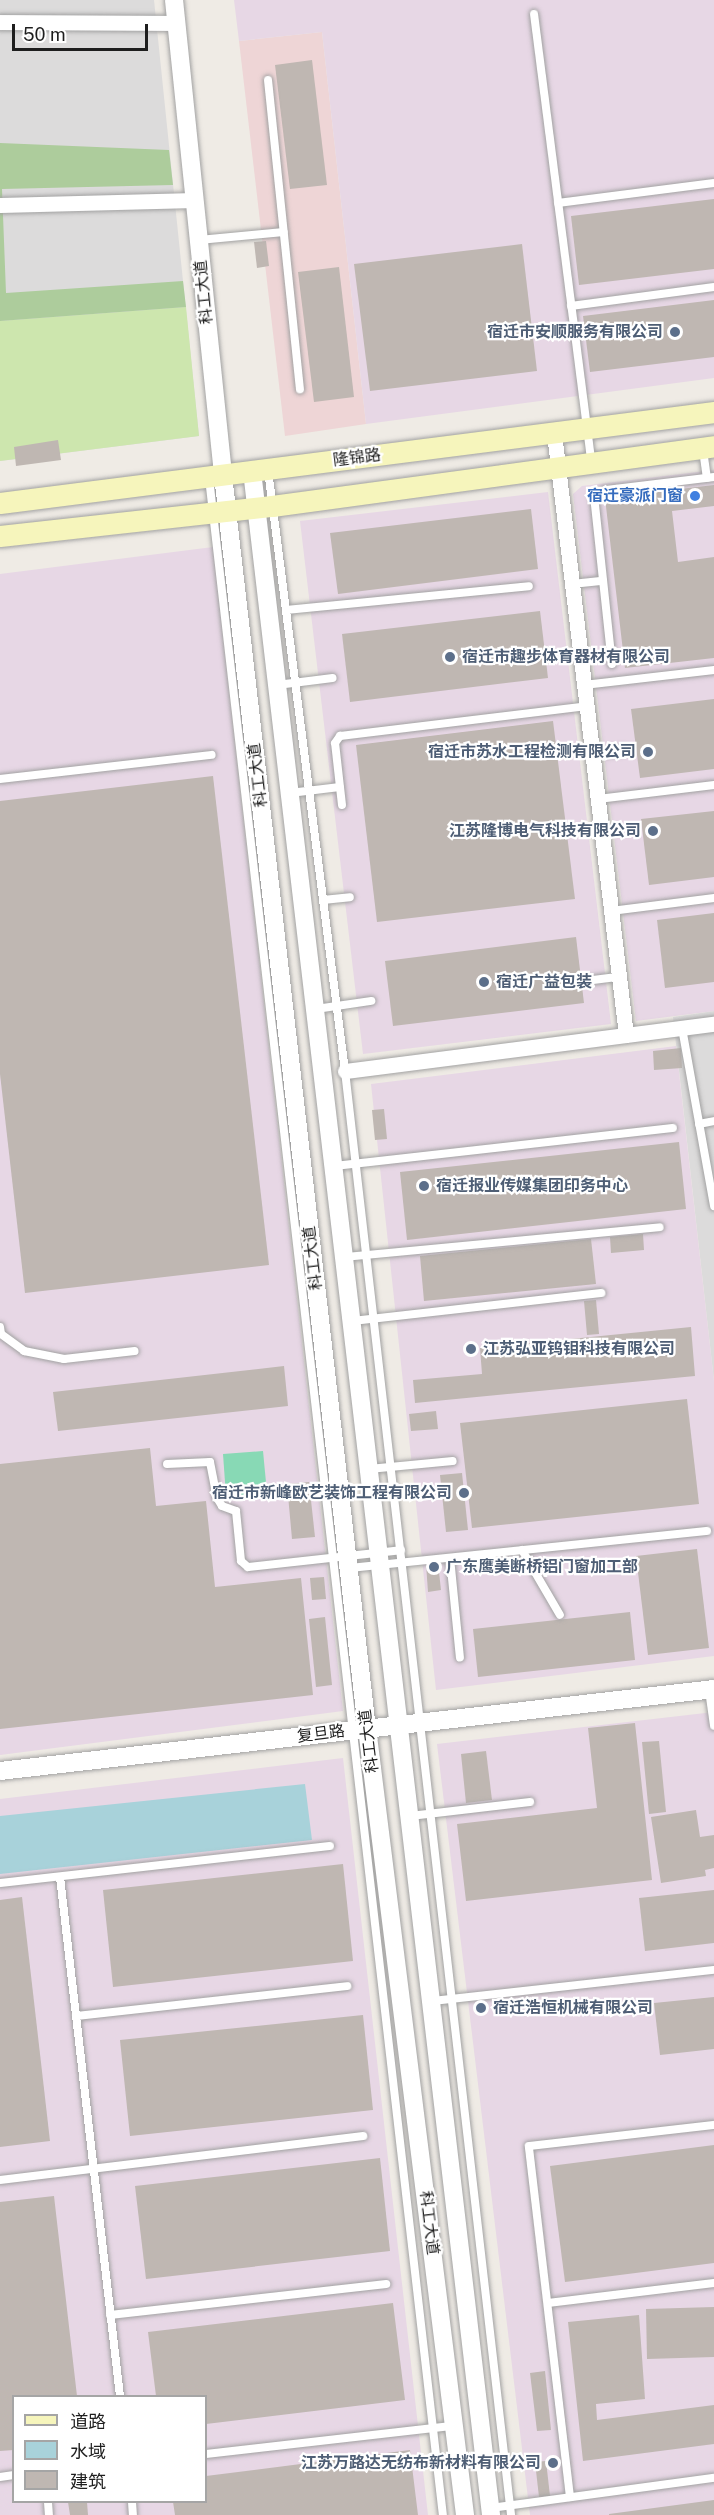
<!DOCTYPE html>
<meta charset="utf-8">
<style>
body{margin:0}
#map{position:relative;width:714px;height:2515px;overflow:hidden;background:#efebe5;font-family:"Public Sans","Noto Sans SC",sans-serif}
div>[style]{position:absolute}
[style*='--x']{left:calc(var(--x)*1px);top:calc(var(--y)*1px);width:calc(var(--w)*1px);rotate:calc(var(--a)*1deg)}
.residential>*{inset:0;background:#dcdbdb}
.commercial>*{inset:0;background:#eed5d6}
.industrial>*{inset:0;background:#e7d7e5}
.grass>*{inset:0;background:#cde6ae}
.forest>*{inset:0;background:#adcc9c}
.pitch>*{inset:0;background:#88d9b5}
.water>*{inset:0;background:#a8d2da}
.building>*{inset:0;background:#bfb7b2}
.roads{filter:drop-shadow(0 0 2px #a2a2a2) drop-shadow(0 0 2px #a2a2a2)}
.service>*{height:8px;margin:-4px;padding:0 4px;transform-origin:4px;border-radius:4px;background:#fff}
.minor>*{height:15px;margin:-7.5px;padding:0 7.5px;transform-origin:7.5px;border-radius:7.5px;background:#fff}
.tertiary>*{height:18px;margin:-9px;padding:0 9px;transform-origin:9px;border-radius:9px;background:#fff}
.secondary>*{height:21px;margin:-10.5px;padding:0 10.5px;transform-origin:10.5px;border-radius:10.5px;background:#f6f5bc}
.dots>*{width:16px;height:16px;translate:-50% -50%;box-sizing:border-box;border:3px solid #fff;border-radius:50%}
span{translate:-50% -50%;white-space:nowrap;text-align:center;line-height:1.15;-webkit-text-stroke:4.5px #fff;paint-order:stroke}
.street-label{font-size:16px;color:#1e1e1e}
.service-label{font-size:16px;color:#4e5e75;font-weight:700}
.right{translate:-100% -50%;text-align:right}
.left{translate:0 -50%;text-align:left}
.shop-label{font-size:16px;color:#366cbe;font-weight:700}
.legend{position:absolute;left:12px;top:2395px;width:195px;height:108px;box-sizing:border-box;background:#fff;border:2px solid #a5a5a5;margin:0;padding:8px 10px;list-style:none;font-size:18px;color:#1e1e1e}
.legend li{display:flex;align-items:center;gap:12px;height:30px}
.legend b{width:30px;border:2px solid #a5a5a5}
.scale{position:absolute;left:12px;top:24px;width:136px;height:27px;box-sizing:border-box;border:3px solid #1e1e1e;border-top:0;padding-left:8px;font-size:18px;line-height:21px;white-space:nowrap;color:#1e1e1e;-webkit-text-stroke:4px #fff;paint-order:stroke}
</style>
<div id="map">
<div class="residential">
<i style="clip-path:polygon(0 0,154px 0,199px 436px,0 461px)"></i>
<i style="clip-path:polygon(714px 1011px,714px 1381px,673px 1017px)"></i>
</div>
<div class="commercial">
<i style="clip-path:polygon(322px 32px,366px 424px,285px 436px,239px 41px)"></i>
</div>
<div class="industrial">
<i style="clip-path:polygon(234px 0,714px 0,714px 378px,366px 424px,322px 32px,239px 41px)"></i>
<i style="clip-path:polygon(714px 470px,714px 1011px,636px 1021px,573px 494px,582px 486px)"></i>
<i style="clip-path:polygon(548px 492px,611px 1024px,363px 1054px,300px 521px)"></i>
<i style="clip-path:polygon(213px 547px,343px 1711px,0 1755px,0 574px)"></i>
<i style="clip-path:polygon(676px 1046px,714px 1381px,714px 1656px,436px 1690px,371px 1084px)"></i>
<i style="clip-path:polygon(714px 1712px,714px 2515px,530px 2515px,437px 1744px)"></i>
<i style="clip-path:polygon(evenodd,343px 1758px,428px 2515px,0 2515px,0 1799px,343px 1758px,14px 2396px,206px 2396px,206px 2502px,14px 2502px,14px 2396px)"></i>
</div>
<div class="grass">
<i style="clip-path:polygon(186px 307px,199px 436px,0 461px,0 321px)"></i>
</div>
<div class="forest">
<i style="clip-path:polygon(0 143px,169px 150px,173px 185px,2px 189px,6px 293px,183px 281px,186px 307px,0 321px)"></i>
</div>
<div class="pitch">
<i style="clip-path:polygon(263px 1451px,267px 1493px,226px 1496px,223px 1454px)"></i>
</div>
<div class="water">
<i style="clip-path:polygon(305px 1784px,312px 1840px,0 1874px,0 1816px)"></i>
</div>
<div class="building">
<i style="clip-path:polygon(312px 60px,327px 185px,290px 189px,275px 65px)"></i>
<i style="clip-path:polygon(714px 199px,714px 269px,579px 285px,571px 216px)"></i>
<i style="clip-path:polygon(266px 241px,269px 266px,257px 268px,254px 242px)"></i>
<i style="clip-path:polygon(522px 244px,537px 371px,370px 391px,354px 264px)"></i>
<i style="clip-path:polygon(339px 267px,354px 397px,314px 402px,298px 272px)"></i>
<i style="clip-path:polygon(714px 300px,714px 357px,590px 372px,583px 316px)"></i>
<i style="clip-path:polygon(58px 440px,61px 460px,16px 466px,14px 447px)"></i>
<i style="clip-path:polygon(714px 485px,714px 506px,672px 511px,678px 562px,714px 557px,714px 658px,625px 668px,605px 498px)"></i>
<i style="clip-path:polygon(531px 509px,538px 569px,338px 594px,330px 533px)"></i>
<i style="clip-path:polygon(540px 611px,548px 678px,350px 702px,342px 634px)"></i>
<i style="clip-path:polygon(714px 699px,714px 769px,640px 778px,631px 709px)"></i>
<i style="clip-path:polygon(553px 721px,575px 899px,377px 922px,356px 745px)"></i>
<i style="clip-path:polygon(213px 776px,269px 1265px,25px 1293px,0 1074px,0 801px)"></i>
<i style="clip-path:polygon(714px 811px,714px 877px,649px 885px,641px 819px)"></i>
<i style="clip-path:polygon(714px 913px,714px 982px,665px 988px,657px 920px)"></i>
<i style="clip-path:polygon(576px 937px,584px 1003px,393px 1026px,385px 961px)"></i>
<i style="clip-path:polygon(681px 1048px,682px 1068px,654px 1070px,653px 1051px)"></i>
<i style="clip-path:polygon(384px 1109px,387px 1139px,375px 1140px,372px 1110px)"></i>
<i style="clip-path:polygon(679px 1142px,686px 1209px,407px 1240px,400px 1172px)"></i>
<i style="clip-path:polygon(643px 1234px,644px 1250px,611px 1253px,610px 1237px)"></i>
<i style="clip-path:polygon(591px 1239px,596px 1284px,424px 1301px,420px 1256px)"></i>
<i style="clip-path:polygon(596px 1300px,599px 1334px,587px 1335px,584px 1301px)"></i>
<i style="clip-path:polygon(691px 1327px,695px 1376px,415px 1403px,413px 1380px,482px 1374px,480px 1348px)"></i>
<i style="clip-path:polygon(284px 1366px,288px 1406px,58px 1431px,53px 1392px)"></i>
<i style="clip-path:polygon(687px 1399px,699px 1504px,472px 1528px,460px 1423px)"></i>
<i style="clip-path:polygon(436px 1411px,438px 1429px,411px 1431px,409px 1414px)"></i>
<i style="clip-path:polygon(150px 1448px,156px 1506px,206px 1501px,215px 1587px,301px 1578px,313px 1695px,0 1729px,0 1464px)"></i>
<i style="clip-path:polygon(462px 1473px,468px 1530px,446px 1532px,440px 1475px)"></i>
<i style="clip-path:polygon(309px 1482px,315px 1537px,292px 1539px,287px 1484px)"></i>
<i style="clip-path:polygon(697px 1549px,709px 1648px,648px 1655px,636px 1556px)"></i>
<i style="clip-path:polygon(438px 1563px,441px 1590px,428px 1592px,426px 1564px)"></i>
<i style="clip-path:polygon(324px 1577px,326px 1599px,312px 1600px,310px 1578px)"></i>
<i style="clip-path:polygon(630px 1612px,635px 1660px,478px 1677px,473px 1629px)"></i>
<i style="clip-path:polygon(325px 1617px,332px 1685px,316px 1687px,309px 1619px)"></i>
<i style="clip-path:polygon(635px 1723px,652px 1880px,466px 1901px,457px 1824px,597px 1808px,588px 1728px)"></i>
<i style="clip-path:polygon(659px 1741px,666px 1812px,649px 1814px,642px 1742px)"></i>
<i style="clip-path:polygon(486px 1751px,492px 1800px,466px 1803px,461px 1754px)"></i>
<i style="clip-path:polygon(696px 1810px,700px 1837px,714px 1835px,714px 1868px,705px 1870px,706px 1876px,661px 1883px,651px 1817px)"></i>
<i style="clip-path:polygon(343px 1864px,353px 1961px,113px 1987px,103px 1890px)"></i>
<i style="clip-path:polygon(714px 1890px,714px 1943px,645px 1951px,639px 1898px)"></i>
<i style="clip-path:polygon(22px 1897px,50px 2141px,0 2147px,0 1900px)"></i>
<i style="clip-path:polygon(714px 1997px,714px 2049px,660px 2055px,654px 2003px)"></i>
<i style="clip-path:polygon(363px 2015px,373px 2110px,130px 2136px,120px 2040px)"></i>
<i style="clip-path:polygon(714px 2145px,714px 2263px,565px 2282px,550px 2166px)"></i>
<i style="clip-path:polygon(380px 2158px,390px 2251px,146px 2279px,135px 2186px)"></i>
<i style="clip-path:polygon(54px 2196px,77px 2396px,14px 2396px,14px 2450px,0 2451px,0 2202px)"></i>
<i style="clip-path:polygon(393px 2303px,405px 2400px,206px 2424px,206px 2396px,156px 2396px,148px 2332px)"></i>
<i style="clip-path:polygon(714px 2307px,714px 2357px,647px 2359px,646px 2309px)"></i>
<i style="clip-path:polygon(639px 2315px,645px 2399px,596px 2404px,597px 2420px,714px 2405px,714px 2444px,583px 2461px,568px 2322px)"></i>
<i style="clip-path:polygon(545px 2371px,551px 2430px,537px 2431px,530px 2373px)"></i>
<i style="clip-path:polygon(410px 2450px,418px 2515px,175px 2515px,173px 2502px,206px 2502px,206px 2476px)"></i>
<i style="clip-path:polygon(546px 2461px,550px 2496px,539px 2497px,535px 2462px)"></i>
<i style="clip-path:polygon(714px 2500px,714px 2515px,609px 2515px,609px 2514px)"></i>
<i style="clip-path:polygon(68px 2502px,87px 2502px,88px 2515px,70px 2515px)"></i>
</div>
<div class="roads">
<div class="service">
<i style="--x:534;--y:14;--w:451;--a:82.7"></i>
<i style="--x:268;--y:80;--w:311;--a:84.1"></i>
<i style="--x:558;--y:203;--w:157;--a:-7.3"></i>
<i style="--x:199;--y:240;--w:85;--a:-5.4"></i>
<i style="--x:571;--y:306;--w:144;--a:-7.6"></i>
<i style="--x:703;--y:450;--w:28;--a:82"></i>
<i style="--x:268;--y:470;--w:606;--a:82.7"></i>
<i style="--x:345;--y:1071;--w:1454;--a:83.44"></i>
<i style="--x:209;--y:478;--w:2050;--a:83.45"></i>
<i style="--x:572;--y:584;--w:31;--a:-6"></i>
<i style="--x:286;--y:610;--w:244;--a:-5.6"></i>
<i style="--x:612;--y:664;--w:169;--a:-96.1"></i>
<i style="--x:594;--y:496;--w:13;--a:-27"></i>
<i style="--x:606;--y:490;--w:109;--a:-6.9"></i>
<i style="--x:277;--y:685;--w:56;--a:-7.1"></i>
<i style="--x:584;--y:685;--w:131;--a:-6.6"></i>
<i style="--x:592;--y:755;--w:32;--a:-9"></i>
<i style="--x:0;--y:779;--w:213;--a:-6.5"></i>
<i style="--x:290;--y:793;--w:50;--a:-6.8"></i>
<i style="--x:598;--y:799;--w:117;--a:-6.9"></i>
<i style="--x:342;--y:805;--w:62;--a:-96.4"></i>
<i style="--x:335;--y:743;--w:9;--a:-54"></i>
<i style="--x:340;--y:736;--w:249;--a:-6.9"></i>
<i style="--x:323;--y:900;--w:27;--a:-6"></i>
<i style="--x:611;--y:911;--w:104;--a:-7.2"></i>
<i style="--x:593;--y:980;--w:26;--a:-7"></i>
<i style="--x:316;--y:1009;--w:56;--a:-8.3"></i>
<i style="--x:682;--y:1028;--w:181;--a:79.8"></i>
<i style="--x:699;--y:1124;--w:15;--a:-11"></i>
<i style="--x:334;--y:1166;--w:341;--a:-6.4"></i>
<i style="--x:345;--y:1257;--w:316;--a:-5.4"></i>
<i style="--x:352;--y:1321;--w:251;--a:-6.4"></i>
<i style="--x:0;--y:1327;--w:7;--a:82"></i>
<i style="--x:1;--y:1334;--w:29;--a:36"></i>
<i style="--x:24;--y:1351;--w:41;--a:11.3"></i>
<i style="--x:64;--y:1359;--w:71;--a:-6.4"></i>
<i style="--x:167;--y:1464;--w:43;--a:-2.7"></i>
<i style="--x:210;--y:1462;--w:37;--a:79"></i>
<i style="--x:217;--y:1498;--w:9;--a:58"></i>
<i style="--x:222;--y:1506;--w:15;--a:20"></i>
<i style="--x:236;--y:1511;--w:50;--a:84.3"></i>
<i style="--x:241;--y:1561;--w:9;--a:41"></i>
<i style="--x:248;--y:1567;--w:154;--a:-6.3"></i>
<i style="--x:369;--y:1469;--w:84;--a:-5.4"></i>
<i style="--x:522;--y:1550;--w:75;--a:59.7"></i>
<i style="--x:450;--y:1558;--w:100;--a:84.3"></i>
<i style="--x:349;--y:1568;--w:360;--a:-5.9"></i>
<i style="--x:709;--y:1690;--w:36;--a:82"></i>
<i style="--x:410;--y:1816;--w:121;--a:-6.7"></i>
<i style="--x:60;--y:1877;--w:522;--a:83.41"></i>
<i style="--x:0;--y:1883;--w:332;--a:-6.4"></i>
<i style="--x:432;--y:2001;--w:284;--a:-6.3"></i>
<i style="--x:76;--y:2016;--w:273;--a:-6.3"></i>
<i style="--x:0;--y:2180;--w:366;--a:-6.9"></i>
<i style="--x:548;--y:2303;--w:167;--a:-6.9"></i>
<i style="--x:110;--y:2315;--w:278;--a:-6.4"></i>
<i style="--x:206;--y:2454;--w:249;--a:-6.5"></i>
<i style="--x:0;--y:2477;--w:14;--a:-8"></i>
<i style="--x:570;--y:2497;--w:353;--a:-96.7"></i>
<i style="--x:529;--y:2146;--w:186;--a:-6.5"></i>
<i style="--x:48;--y:2502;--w:13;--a:86"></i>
<i style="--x:132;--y:2502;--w:13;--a:86"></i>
<i style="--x:491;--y:2508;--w:225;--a:-7.7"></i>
</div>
<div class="minor">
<i style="--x:0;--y:22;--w:177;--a:0.3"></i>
<i style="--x:0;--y:205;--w:195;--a:-1.5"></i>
<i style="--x:554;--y:433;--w:606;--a:83.18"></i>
<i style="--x:345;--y:1071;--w:372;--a:-7.3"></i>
</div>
<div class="tertiary">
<i style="--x:174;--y:0;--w:478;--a:84.1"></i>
<i style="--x:223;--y:475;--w:1253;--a:83.45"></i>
<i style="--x:366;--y:1720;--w:801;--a:82.9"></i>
<i style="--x:252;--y:471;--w:2058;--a:83.33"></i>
<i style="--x:0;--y:1771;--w:719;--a:-6.55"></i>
</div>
<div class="secondary">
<i style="--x:0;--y:503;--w:720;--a:-7.26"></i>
<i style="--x:0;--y:536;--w:274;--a:-6.3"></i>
<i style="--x:272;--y:506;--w:446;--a:-7.7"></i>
</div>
</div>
<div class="dots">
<i style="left:675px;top:332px;background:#5c6f8a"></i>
<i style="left:695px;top:496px;background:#3f7fe0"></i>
<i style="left:450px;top:657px;background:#5c6f8a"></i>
<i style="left:648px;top:752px;background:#5c6f8a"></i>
<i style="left:653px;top:831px;background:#5c6f8a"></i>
<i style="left:484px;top:982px;background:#5c6f8a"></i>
<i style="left:424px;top:1186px;background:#5c6f8a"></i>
<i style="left:471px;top:1349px;background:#5c6f8a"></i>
<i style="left:464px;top:1493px;background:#5c6f8a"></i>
<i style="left:434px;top:1567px;background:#5c6f8a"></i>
<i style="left:481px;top:2008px;background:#5c6f8a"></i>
<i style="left:553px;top:2463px;background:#5c6f8a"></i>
</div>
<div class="street-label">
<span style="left:204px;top:292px;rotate:-96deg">科工大道</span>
<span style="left:357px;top:458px;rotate:-7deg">隆锦路</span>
<span style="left:258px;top:775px;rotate:-97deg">科工大道</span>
<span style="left:313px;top:1258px;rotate:-97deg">科工大道</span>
<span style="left:321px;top:1734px;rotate:-7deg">复旦路</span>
<span style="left:369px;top:1741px;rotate:-97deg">科工大道</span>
<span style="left:429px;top:2223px;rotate:83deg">科工大道</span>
</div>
<div class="service-label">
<span class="right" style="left:663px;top:332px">宿迁市安顺服务有限公司</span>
<span class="left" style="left:462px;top:657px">宿迁市趣步体育器材有限公司</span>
<span class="right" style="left:636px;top:752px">宿迁市苏水工程检测有限公司</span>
<span class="right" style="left:641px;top:831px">江苏隆博电气科技有限公司</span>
<span class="left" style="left:496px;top:982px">宿迁广益包装</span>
<span class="left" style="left:436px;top:1186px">宿迁报业传媒集团印务中心</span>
<span class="left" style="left:483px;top:1349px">江苏弘亚钨钼科技有限公司</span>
<span class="right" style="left:452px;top:1493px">宿迁市新峰欧艺装饰工程有限公司</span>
<span class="left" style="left:446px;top:1567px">广东鹰美断桥铝门窗加工部</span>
<span class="left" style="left:493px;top:2008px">宿迁浩恒机械有限公司</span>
<span class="right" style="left:541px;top:2463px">江苏万路达无纺布新材料有限公司</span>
</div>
<div class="shop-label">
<span class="right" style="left:683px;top:496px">宿迁豪派门窗</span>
</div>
<ul class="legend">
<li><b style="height:8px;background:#f6f5bc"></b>道路</li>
<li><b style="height:16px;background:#a8d2da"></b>水域</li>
<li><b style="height:16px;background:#bfb7b2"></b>建筑</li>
</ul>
<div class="scale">50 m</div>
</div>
